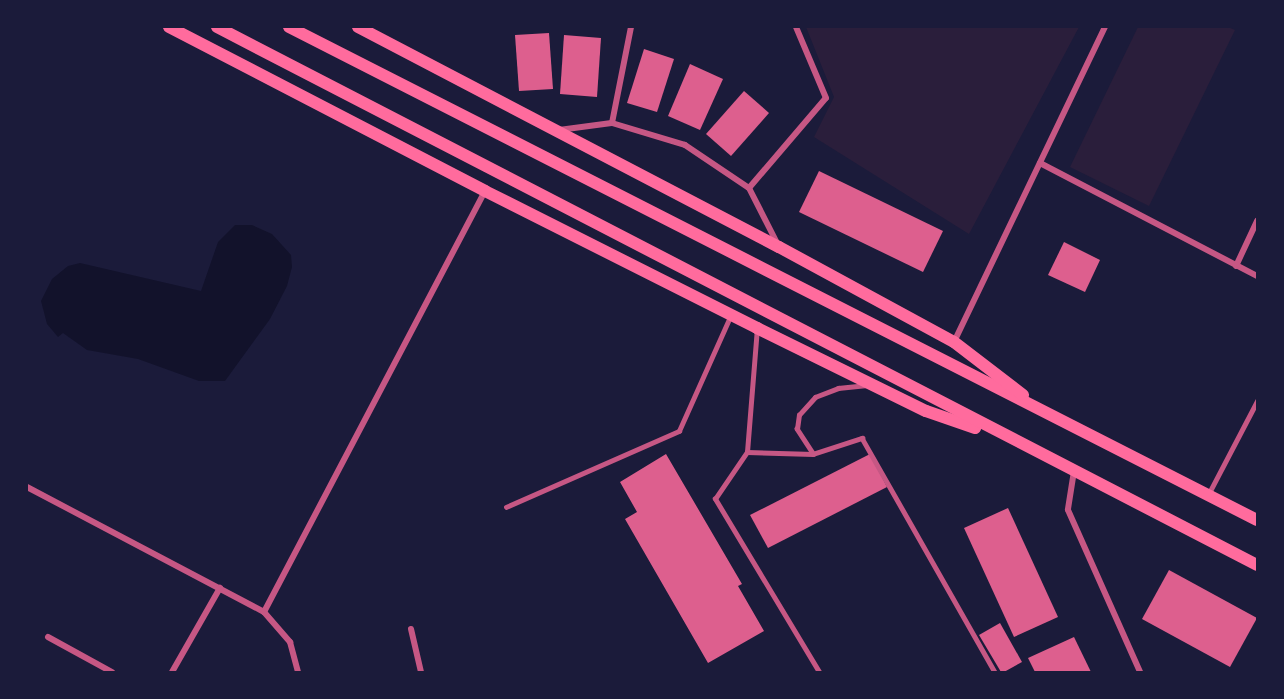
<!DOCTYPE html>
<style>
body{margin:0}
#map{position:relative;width:1284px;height:699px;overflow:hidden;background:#1b1b3a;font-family:Jost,sans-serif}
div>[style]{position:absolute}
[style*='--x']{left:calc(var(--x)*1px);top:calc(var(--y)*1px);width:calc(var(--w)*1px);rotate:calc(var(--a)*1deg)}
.green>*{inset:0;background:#2a1e3b}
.water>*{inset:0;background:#12122b}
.building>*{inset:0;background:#dd5f8e}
.service>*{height:4.5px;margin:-2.25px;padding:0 2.25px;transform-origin:2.25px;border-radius:2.25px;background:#c65784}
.minor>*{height:6px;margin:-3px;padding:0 3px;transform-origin:3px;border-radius:3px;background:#c65784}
.secondary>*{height:12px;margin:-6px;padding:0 6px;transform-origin:6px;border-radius:6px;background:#ff6b9d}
span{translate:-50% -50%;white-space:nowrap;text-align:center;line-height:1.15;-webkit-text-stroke:4.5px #1b1b3a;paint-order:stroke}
.frame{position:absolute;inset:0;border:28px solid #1b1b3a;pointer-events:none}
</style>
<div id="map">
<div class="green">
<i style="clip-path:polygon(806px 27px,1079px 27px,969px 234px,814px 137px,834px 97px)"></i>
<i style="clip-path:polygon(1138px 27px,1228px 27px,1235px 30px,1149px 206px,1070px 167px)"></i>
</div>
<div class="water">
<i style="clip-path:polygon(235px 225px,252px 225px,272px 234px,291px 255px,292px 267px,287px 286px,270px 319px,225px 381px,199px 381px,138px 359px,87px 350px,63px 333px,58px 337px,47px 324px,41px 301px,52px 279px,68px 266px,80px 263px,201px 291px,218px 242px)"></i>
</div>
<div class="building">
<i style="clip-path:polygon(549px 33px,553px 89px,519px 91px,515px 35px)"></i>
<i style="clip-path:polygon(564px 35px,601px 38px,597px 97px,560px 94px)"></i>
<i style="clip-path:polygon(644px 49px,674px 59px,657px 112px,627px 103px)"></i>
<i style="clip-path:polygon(690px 64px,723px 79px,700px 130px,668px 116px)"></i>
<i style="clip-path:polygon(744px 91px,769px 113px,731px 156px,706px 134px)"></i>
<i style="clip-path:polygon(819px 171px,943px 231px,923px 272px,799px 212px)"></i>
<i style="clip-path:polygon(1064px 242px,1100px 260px,1085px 292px,1048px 275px)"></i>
<i style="clip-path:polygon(666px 454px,742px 584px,738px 586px,764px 631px,708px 663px,625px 519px,637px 512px,620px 482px)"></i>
<i style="clip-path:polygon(870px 454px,887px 487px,768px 548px,750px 515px)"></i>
<i style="clip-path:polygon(1008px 508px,1058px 617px,1014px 637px,964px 528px)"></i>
<i style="clip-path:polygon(1169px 570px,1257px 618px,1230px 667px,1142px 619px)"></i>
<i style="clip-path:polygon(1000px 623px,1022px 662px,1004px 672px,1001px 672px,979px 635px)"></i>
<i style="clip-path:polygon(1074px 637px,1091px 672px,1035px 672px,1028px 658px)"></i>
</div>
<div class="service">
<i style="--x:747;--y:452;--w:123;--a:-85.4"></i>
<i style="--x:813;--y:454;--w:30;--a:-123"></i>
<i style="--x:797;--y:429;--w:14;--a:-82"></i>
<i style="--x:799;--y:415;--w:24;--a:-48"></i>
<i style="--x:815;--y:397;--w:25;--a:-21"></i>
<i style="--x:838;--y:388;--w:29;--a:-6"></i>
<i style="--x:1209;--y:493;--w:104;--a:-62.4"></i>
<i style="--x:506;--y:507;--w:189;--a:-23.7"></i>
<i style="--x:679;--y:431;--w:125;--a:-65.9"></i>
<i style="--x:819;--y:672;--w:202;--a:-121"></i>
<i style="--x:715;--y:499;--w:57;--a:-55.8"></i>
<i style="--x:747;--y:452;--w:66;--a:1.7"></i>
<i style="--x:813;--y:454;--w:52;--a:-18.1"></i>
<i style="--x:862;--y:438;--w:269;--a:60.4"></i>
</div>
<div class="minor">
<i style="--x:612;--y:123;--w:98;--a:-78.8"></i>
<i style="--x:559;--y:130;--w:53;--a:-7.5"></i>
<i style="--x:612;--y:123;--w:76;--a:16.8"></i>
<i style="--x:685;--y:145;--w:77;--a:33.9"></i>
<i style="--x:749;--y:188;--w:62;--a:63"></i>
<i style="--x:1040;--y:163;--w:245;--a:27.5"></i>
<i style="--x:749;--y:188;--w:118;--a:-49.5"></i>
<i style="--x:826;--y:98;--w:77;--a:-112.9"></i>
<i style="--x:1236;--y:266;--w:50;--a:-65"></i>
<i style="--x:954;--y:342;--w:349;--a:-64.4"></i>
<i style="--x:1074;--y:471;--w:39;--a:99"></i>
<i style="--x:1068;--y:510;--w:177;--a:66"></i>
<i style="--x:27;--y:487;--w:268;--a:27.8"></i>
<i style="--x:264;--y:612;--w:40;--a:49"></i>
<i style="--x:290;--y:642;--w:31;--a:75"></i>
<i style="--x:264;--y:612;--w:475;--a:-62.3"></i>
<i style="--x:411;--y:629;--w:44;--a:76.9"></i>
<i style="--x:48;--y:637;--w:73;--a:28.7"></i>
<i style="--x:172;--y:672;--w:97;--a:-60.3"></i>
</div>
<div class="secondary">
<i style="--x:169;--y:27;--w:356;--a:27.4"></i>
<i style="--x:485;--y:191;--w:305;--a:26.7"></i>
<i style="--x:757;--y:328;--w:188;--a:26.2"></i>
<i style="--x:926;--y:411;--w:52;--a:19.1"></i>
<i style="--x:217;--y:27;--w:1171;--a:27.35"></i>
<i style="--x:289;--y:27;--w:1086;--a:26.99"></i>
<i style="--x:358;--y:27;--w:475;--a:27.6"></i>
<i style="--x:779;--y:247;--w:199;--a:28.5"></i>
<i style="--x:954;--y:342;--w:87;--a:37.5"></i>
</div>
<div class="frame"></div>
</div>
